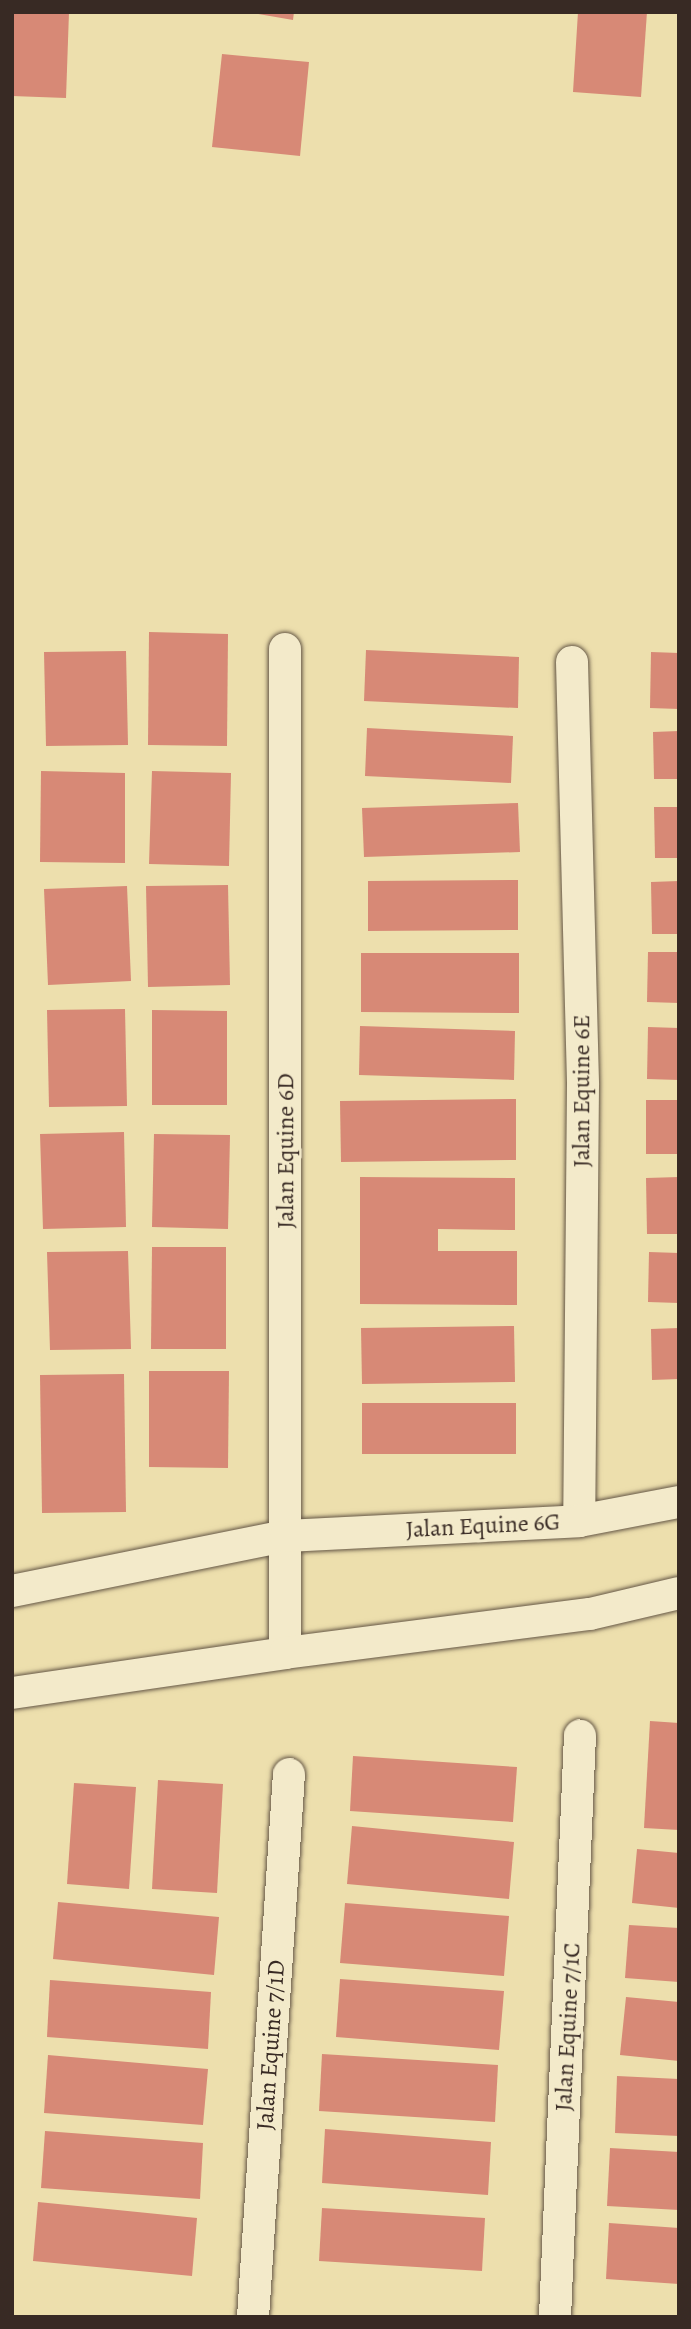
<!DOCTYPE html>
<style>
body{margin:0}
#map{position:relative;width:691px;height:2329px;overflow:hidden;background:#eddfad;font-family:Alegreya,serif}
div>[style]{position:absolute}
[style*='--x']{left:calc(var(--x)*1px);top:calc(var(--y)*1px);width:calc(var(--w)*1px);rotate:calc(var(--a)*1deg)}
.building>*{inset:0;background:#d78976}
.roads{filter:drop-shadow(0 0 2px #655746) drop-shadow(0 0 2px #655746)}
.minor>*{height:32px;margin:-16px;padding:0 16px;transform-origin:16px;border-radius:16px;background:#f3eaca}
span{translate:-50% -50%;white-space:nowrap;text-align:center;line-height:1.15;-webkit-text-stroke:5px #f3eaca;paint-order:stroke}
.street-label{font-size:24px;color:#382a24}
.frame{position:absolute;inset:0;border:14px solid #382a24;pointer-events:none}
</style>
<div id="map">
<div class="building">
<i style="clip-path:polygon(12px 12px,69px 12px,66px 98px,12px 96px)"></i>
<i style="clip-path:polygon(246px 12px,294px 12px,293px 20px)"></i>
<i style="clip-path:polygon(578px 12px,647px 12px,641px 97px,573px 92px)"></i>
<i style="clip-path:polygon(222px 54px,309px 62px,300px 156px,212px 147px)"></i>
<i style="clip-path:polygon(149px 632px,228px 634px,227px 746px,148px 745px)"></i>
<i style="clip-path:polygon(366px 650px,519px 657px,518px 708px,364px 701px)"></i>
<i style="clip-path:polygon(126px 651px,128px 745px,46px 746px,44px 652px)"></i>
<i style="clip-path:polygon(651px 652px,679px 653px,679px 709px,650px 708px)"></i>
<i style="clip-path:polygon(367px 728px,513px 736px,511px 783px,365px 776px)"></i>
<i style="clip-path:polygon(679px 731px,679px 779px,654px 779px,653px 732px)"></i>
<i style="clip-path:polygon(41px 771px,125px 773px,125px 863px,40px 862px)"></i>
<i style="clip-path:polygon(152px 771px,231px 773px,229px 866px,149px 864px)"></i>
<i style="clip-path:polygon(518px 803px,520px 852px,364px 857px,362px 808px)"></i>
<i style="clip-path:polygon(654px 807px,679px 807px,679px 858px,655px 858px)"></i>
<i style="clip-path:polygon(518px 880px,518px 930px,368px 931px,368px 881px)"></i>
<i style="clip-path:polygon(679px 881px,679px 934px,652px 934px,651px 882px)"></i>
<i style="clip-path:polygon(228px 885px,230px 985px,148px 987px,146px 886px)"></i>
<i style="clip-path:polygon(127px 886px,131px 981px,48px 985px,44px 889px)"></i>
<i style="clip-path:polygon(648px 952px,679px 952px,679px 1003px,647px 1002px)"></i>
<i style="clip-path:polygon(361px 953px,519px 953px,519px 1013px,361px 1012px)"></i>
<i style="clip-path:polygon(125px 1009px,127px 1106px,49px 1107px,47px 1010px)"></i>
<i style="clip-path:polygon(152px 1010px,227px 1011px,227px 1105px,152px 1105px)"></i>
<i style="clip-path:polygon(360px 1026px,515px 1031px,514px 1080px,359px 1075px)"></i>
<i style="clip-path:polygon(648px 1027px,679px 1028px,679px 1080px,647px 1079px)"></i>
<i style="clip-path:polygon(516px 1099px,516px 1160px,341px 1162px,340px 1101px)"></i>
<i style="clip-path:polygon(646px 1100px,679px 1100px,679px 1154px,646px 1154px)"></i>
<i style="clip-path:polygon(124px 1132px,126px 1227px,43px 1229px,40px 1134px)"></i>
<i style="clip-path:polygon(154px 1134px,230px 1135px,228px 1229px,152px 1227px)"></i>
<i style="clip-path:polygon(360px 1177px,515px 1178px,515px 1230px,438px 1229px,438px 1251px,517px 1251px,517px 1305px,360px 1304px)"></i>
<i style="clip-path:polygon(679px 1177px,679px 1234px,647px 1234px,646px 1178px)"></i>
<i style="clip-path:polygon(152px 1247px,226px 1247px,226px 1349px,151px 1349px)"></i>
<i style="clip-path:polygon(128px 1251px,131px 1349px,50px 1350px,47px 1252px)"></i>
<i style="clip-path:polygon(649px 1252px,679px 1253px,679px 1303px,648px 1302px)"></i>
<i style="clip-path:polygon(514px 1326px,515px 1382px,362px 1384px,361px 1328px)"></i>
<i style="clip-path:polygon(679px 1328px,679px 1379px,652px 1380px,651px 1329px)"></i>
<i style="clip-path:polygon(149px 1371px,229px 1371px,228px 1468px,149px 1467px)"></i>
<i style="clip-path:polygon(124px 1374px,126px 1512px,42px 1513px,40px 1375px)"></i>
<i style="clip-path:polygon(362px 1403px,516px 1403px,516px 1454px,362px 1454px)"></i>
<i style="clip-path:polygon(650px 1721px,679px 1723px,679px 1830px,644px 1828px)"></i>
<i style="clip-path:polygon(353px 1756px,517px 1767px,513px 1822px,350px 1811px)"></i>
<i style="clip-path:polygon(158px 1780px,223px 1784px,217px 1893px,152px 1889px)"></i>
<i style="clip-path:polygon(74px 1783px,136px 1787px,129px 1889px,67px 1884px)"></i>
<i style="clip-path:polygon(352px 1826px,514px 1842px,509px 1899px,347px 1884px)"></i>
<i style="clip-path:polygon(637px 1849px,679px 1853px,679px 1908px,632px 1903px)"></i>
<i style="clip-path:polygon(58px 1902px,219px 1917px,214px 1975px,53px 1959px)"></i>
<i style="clip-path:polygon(345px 1903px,509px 1916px,504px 1976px,340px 1963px)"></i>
<i style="clip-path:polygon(629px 1925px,679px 1928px,679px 1982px,625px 1978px)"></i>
<i style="clip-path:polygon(340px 1979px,504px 1991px,499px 2050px,336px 2037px)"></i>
<i style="clip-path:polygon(50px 1980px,211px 1992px,208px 2049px,47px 2037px)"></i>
<i style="clip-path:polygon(626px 1997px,679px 2002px,679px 2061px,620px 2055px)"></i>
<i style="clip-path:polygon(322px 2054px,498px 2065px,495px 2122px,319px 2111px)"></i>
<i style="clip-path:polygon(48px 2055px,208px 2069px,203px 2125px,44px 2113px)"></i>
<i style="clip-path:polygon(617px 2076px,679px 2079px,679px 2136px,615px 2133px)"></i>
<i style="clip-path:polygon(325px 2129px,491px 2142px,488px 2195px,322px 2183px)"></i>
<i style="clip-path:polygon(45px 2131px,203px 2143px,200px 2199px,41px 2188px)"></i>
<i style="clip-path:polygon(610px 2148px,679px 2152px,679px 2210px,607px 2206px)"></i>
<i style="clip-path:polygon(38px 2202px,197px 2218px,192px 2276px,33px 2261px)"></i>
<i style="clip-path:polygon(322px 2208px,485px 2218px,482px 2271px,319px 2261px)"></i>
<i style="clip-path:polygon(609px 2223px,679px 2228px,679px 2284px,606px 2279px)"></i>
</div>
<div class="roads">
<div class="minor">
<i style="--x:285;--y:649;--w:1004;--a:90"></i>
<i style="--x:572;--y:662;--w:423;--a:88.5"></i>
<i style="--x:583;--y:1085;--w:436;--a:90.5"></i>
<i style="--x:12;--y:1591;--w:279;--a:-11.4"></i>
<i style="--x:286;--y:1536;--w:293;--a:-2.9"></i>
<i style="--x:579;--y:1521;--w:102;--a:-10.8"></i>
<i style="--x:12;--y:1693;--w:276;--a:-8.3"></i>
<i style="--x:285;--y:1653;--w:307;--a:-7.3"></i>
<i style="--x:590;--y:1614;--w:91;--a:-13.3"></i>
<i style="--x:253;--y:2317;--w:544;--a:-86.21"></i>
<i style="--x:555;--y:2317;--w:582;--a:-87.54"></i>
</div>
</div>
<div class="street-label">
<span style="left:582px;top:1091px;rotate:-90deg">Jalan Equine 6E</span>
<span style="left:286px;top:1151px;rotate:-90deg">Jalan Equine 6D</span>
<span style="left:483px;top:1526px;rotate:-3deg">Jalan Equine 6G</span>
<span style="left:568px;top:2027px;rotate:-87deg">Jalan Equine 7/1C</span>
<span style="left:271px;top:2045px;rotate:-86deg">Jalan Equine 7/1D</span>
</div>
<div class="frame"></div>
</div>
